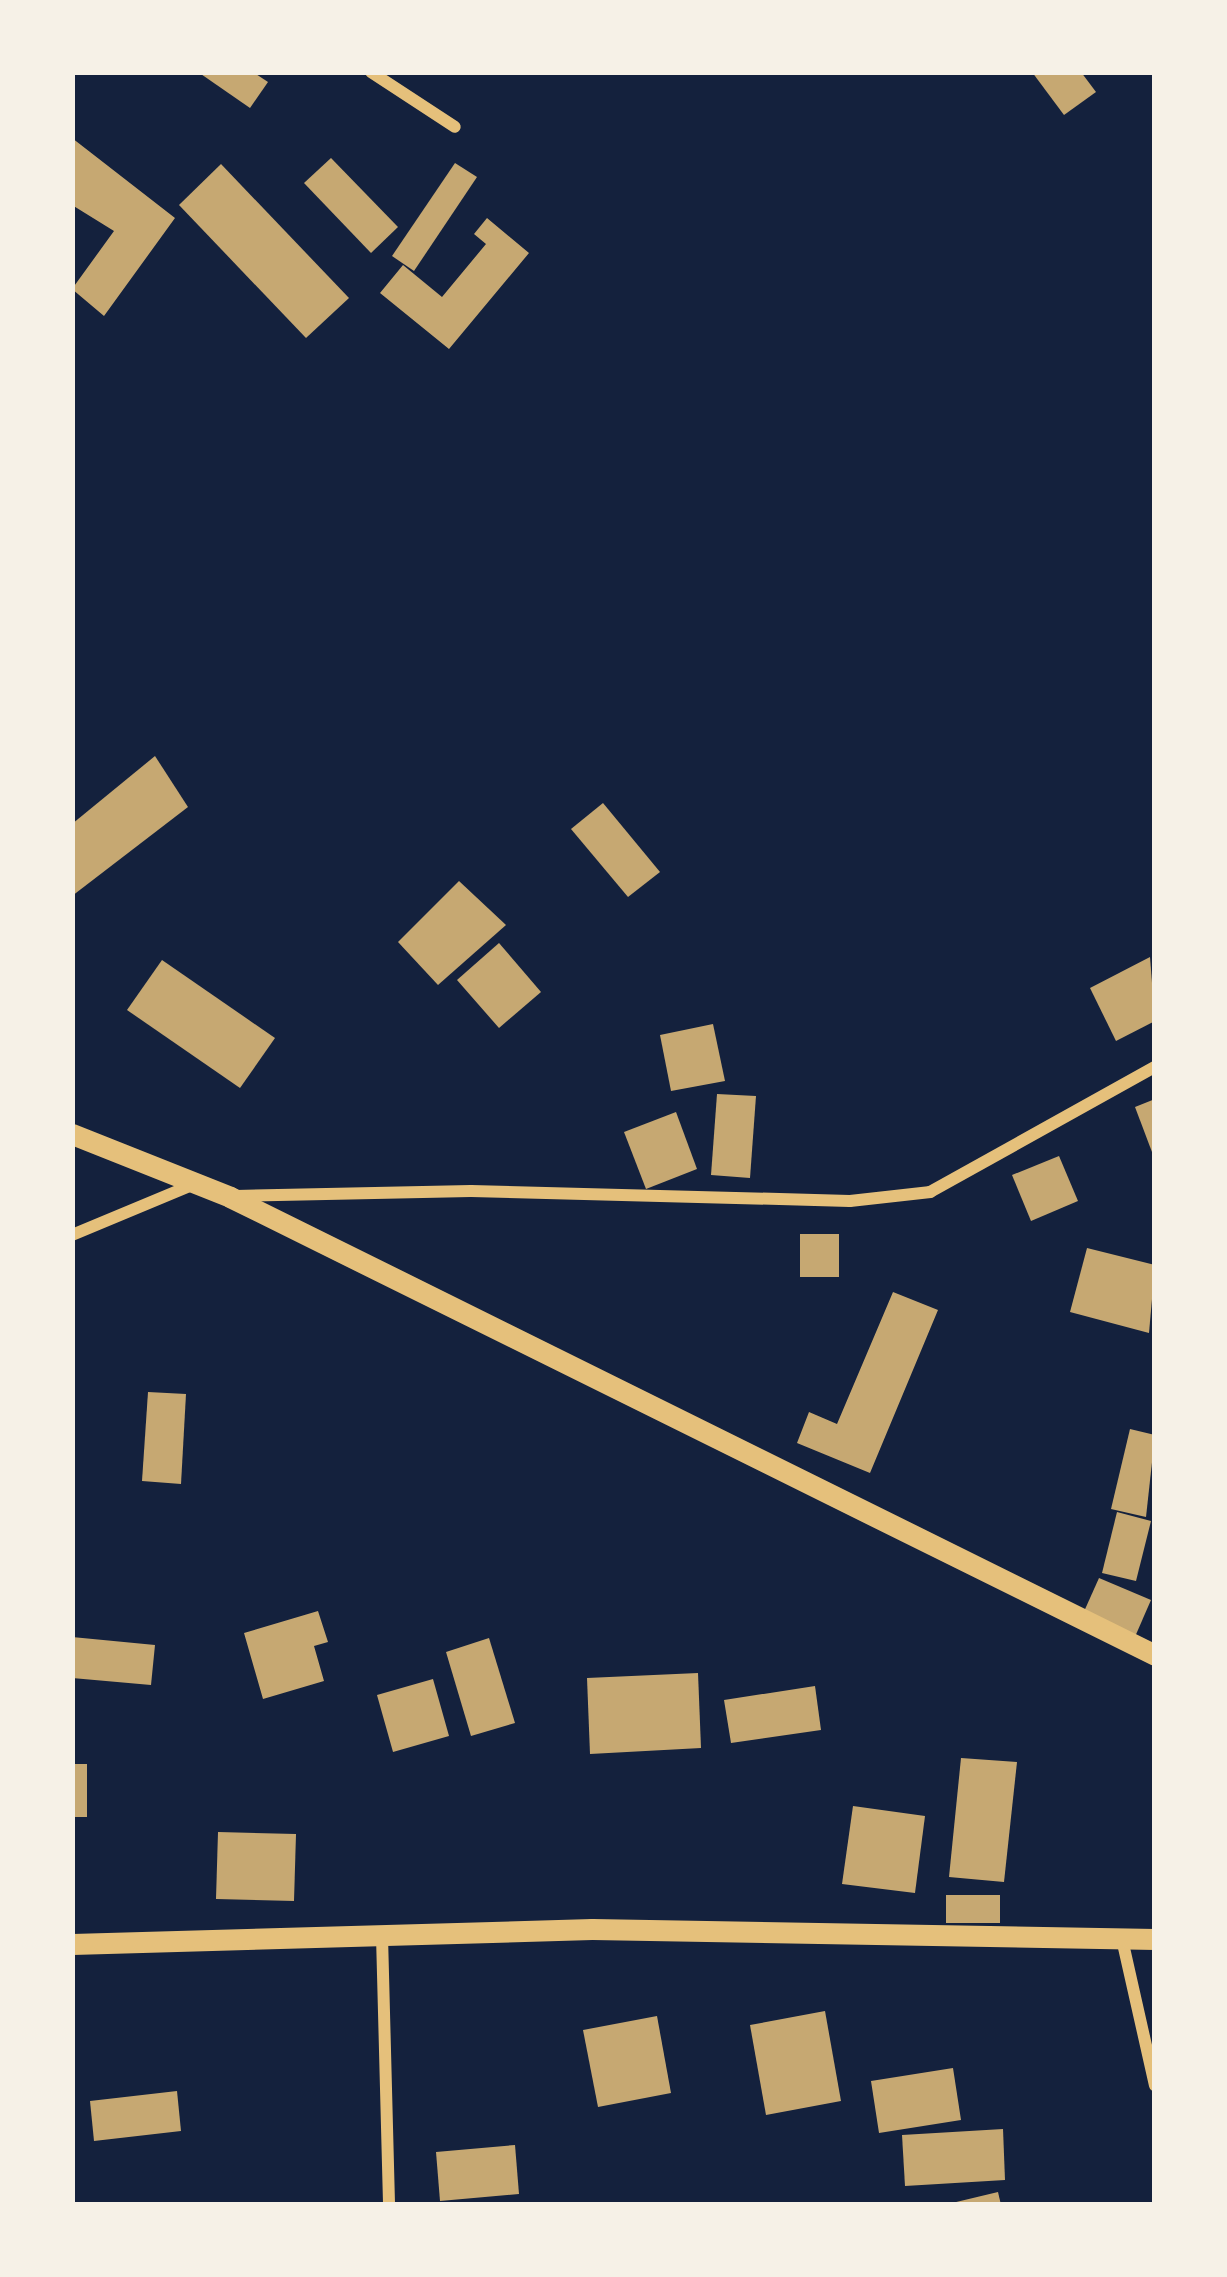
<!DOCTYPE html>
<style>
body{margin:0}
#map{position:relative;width:1227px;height:2277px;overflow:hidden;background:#14213d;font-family:"Space Grotesk",sans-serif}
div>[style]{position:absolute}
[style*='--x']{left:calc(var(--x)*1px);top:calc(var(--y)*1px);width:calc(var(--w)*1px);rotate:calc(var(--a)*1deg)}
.building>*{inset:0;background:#c6a872}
.minor>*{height:12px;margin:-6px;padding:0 6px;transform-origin:6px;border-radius:6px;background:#e5c07b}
.tertiary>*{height:21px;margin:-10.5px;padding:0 10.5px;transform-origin:10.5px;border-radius:10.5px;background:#e5c07b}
span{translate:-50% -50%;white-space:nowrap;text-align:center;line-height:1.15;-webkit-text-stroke:12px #f6f1e7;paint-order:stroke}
.frame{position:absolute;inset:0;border:75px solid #f6f1e7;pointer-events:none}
</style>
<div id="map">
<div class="building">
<i style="clip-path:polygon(198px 72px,253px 72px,268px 82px,250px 108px)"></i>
<i style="clip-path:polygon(1032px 72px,1081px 72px,1096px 92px,1064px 115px)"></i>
<i style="clip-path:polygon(72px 138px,175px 218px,104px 316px,72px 289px,114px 231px,72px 205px)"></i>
<i style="clip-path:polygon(331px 158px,398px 227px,371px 253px,304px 183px)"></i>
<i style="clip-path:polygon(455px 163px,477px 177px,414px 271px,392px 256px)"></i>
<i style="clip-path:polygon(221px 164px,349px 298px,306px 338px,179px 205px)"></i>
<i style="clip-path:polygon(487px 218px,529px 253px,449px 349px,380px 293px,403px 265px,442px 297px,486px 244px,474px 234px)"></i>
<i style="clip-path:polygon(155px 756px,188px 807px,72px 896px,72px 824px)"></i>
<i style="clip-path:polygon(603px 803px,660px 872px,628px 897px,571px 829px)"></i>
<i style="clip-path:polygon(459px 881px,506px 925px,438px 985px,398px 942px)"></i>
<i style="clip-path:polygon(499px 943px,541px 992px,499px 1028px,457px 980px)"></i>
<i style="clip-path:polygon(1150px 957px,1155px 1021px,1116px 1041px,1090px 988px)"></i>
<i style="clip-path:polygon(162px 960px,275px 1038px,240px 1088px,127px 1010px)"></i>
<i style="clip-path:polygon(713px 1024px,725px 1081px,671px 1091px,660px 1035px)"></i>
<i style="clip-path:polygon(717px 1094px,756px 1096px,750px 1178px,711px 1175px)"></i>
<i style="clip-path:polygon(1155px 1099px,1155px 1160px,1135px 1107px)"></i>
<i style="clip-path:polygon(676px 1112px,697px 1169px,646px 1189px,624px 1132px)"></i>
<i style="clip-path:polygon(1059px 1156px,1078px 1201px,1031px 1221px,1012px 1175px)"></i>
<i style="clip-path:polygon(800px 1234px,839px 1234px,839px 1277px,800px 1277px)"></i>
<i style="clip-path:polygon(1087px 1248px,1155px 1265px,1149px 1333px,1070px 1312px)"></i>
<i style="clip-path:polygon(893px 1292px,938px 1310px,870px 1473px,797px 1443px,809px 1412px,837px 1424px)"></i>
<i style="clip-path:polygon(148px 1392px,186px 1394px,181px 1484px,142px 1481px)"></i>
<i style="clip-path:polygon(1130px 1429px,1155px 1435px,1146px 1517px,1111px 1509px)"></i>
<i style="clip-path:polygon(1117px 1512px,1151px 1521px,1136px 1581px,1102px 1573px)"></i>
<i style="clip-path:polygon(1099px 1578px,1151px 1600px,1134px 1639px,1082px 1616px)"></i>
<i style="clip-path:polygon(318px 1611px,328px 1642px,314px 1646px,324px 1681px,263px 1699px,244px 1633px)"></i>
<i style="clip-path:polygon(72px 1637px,155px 1645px,151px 1685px,72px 1678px)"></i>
<i style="clip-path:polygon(489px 1638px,515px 1723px,471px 1736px,446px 1652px)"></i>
<i style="clip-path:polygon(698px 1673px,701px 1748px,590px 1754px,587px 1678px)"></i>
<i style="clip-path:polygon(433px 1679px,449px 1736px,393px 1752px,377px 1695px)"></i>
<i style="clip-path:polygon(815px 1686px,821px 1730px,731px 1743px,724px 1700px)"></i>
<i style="clip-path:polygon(961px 1758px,1017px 1762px,1004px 1882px,949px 1877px)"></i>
<i style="clip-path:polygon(72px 1764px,87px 1764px,87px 1817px,72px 1817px)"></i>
<i style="clip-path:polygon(853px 1806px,925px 1816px,915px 1893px,842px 1884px)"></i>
<i style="clip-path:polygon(218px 1832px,296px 1834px,294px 1901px,216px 1899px)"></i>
<i style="clip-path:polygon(946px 1895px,1000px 1895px,1000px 1923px,946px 1923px)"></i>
<i style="clip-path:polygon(825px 2011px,841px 2101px,766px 2115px,750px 2025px)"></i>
<i style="clip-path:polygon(657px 2016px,671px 2093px,598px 2107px,583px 2030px)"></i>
<i style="clip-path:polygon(953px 2068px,961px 2120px,879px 2133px,871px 2081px)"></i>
<i style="clip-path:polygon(177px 2091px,181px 2131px,94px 2141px,90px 2101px)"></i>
<i style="clip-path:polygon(1003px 2129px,1005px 2180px,905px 2186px,902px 2135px)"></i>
<i style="clip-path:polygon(515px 2145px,519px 2194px,440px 2201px,436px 2152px)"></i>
<i style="clip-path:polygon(998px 2192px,1001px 2205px,953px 2205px,952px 2203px)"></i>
</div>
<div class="minor">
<i style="--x:371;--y:72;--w:100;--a:33.2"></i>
<i style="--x:236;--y:1196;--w:235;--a:-1.2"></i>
<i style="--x:471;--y:1191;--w:379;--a:1.5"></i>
<i style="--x:850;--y:1201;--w:81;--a:-6.4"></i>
<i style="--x:930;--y:1192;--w:257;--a:-29.1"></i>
<i style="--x:72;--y:1235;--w:130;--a:-22.6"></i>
<i style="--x:382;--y:1936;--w:269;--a:88.5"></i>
<i style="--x:1122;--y:1939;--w:150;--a:77.3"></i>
</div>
<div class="tertiary">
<i style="--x:72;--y:1134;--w:170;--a:21.7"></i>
<i style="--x:230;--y:1197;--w:1032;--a:26.34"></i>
<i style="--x:72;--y:1944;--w:520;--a:-1.65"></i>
<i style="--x:592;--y:1929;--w:563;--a:1.02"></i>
</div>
<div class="frame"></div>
</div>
